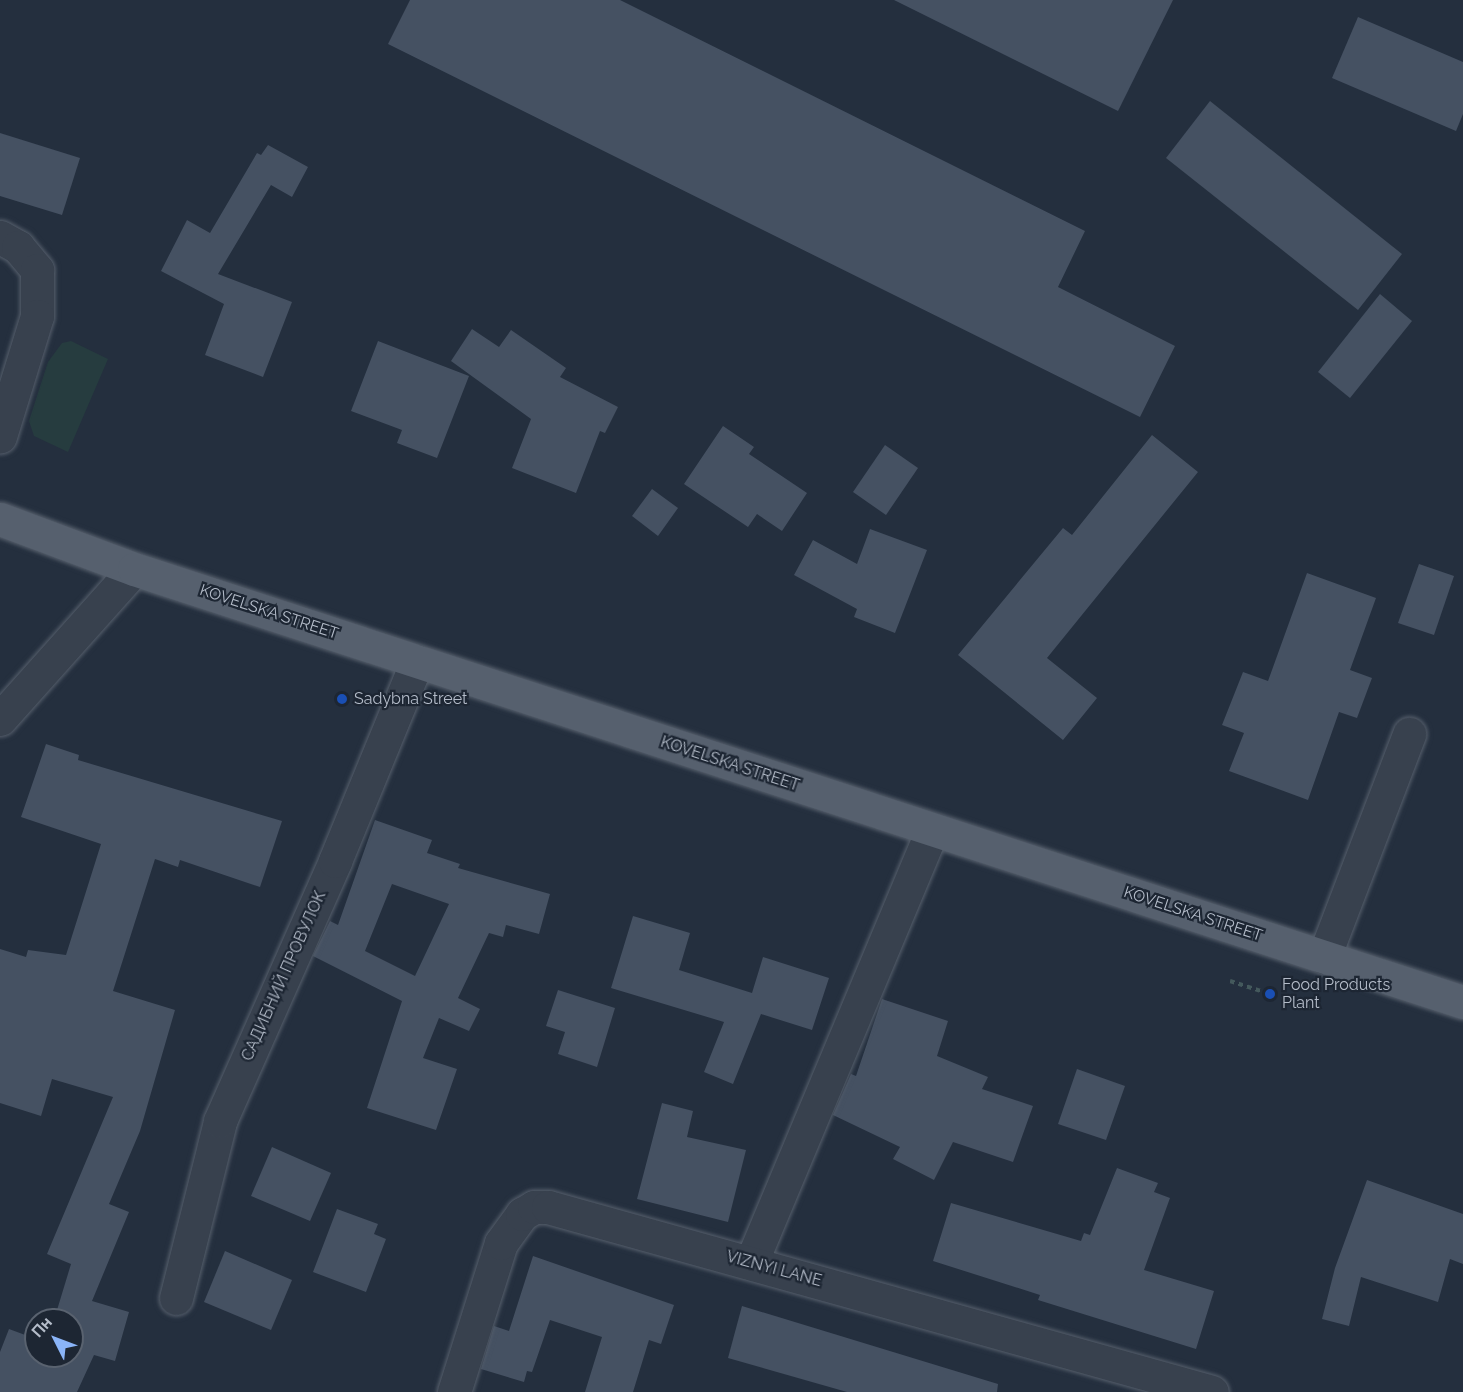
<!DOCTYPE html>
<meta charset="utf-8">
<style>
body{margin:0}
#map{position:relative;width:1463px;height:1392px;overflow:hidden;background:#242f3e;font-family:Raleway,sans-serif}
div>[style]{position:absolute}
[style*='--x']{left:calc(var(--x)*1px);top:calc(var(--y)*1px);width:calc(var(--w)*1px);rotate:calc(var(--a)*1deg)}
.green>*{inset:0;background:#263c3f}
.building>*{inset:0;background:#455162}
.path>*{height:4px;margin-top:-2px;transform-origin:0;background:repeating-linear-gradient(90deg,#44595c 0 4.5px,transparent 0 9px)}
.roads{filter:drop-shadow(0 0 2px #565f6c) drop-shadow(0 0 2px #565f6c)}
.minor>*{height:33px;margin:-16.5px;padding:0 16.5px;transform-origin:16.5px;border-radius:16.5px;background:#38414e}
.major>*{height:33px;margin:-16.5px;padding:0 16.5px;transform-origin:16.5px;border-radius:16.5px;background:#56606e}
.dots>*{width:16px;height:16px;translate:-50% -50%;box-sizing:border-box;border:3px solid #1d2633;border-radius:50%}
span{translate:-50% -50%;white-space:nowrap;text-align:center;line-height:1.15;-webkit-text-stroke:4.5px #1d2633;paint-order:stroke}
.street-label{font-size:16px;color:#b4bcc9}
.poi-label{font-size:16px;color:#b4bcc9}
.left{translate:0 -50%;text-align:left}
.north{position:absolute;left:24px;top:1308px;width:60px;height:60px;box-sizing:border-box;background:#1d2633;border:2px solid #59626f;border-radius:50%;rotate:312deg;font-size:16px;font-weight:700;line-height:24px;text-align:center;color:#b4bcc9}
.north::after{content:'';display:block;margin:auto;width:21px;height:27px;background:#8ab4f8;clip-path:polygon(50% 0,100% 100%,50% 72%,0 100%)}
</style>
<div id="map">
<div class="green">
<i style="clip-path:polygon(71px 341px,108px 359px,68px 452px,34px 436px,29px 421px,48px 362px,62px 343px)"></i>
</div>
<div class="building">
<i style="clip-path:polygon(410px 0,620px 0,1085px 231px,1058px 287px,1175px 346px,1140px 417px,388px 44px)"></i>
<i style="clip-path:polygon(894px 0,1173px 0,1118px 111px)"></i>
<i style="clip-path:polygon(1358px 17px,1463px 62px,1463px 114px,1456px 131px,1332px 78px)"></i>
<i style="clip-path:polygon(1210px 101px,1402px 254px,1358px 310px,1166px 158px)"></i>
<i style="clip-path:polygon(0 133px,80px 158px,62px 215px,0 196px)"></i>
<i style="clip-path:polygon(268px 145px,308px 167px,292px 197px,271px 185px,218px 274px,292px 302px,263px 377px,205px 355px,224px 304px,161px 271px,187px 220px,210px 233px,257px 153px,261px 155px)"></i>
<i style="clip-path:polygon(1380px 294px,1412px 321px,1350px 398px,1318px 372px)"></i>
<i style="clip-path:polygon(472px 329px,499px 347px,511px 330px,566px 368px,560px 377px,618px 407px,605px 433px,600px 431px,576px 493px,512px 468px,531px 419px,451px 361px)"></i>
<i style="clip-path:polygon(378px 341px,469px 376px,437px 458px,397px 443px,402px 430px,351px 411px)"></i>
<i style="clip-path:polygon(723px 426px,754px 447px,749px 454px,807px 493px,782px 531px,757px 514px,748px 527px,684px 484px)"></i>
<i style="clip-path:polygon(1152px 435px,1198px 472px,1047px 658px,1097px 698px,1063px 740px,958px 655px,1063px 528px,1072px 535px)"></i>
<i style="clip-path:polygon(885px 445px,918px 468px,886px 515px,853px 492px)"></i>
<i style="clip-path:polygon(652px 489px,678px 508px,658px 536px,632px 516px)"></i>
<i style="clip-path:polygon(870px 529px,927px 550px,895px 633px,854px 617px,857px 609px,794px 575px,813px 540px,857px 564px)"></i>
<i style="clip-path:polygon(1419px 564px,1454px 576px,1434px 635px,1398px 623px)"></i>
<i style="clip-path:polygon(1307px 573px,1376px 598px,1350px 670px,1372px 678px,1357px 718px,1339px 712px,1308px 800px,1229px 771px,1244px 733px,1222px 725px,1243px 672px,1268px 681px)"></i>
<i style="clip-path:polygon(46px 744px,79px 755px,78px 760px,282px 821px,260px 887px,180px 860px,178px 867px,155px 859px,113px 991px,175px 1010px,140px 1131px,109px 1204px,129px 1212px,92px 1301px,129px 1312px,115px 1361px,94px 1355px,77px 1392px,0 1392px,0 1352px,9px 1329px,36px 1339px,36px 1356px,72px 1356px,72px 1320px,54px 1320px,71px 1264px,47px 1254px,113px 1097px,52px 1079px,41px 1116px,0 1103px,0 949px,26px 957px,28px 950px,66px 955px,101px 844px,21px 817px)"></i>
<i style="clip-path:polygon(evenodd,375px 820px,432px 840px,427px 853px,460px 864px,458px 868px,550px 894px,539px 934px,506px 925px,503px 937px,489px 933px,458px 998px,480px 1009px,469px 1031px,439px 1018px,423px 1058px,457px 1069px,436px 1130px,367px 1108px,402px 1001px,313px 956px,330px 921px,338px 925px,375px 820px,392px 884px,449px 904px,415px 976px,365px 951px,392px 884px)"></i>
<i style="clip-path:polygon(633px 916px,690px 933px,679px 970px,752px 993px,763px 957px,829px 978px,812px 1030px,761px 1014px,733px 1084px,704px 1072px,724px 1022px,611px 988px)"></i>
<i style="clip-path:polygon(558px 990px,615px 1008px,597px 1067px,558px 1054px,565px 1032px,546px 1026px)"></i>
<i style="clip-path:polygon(882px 999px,948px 1021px,937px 1056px,988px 1077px,982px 1089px,1033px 1106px,1013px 1162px,953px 1142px,934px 1180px,893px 1159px,900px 1147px,833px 1115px,851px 1074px,856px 1076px)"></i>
<i style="clip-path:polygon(1077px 1069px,1125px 1086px,1106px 1140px,1058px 1124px)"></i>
<i style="clip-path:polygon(662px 1103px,693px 1111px,687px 1137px,746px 1150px,728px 1222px,637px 1199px)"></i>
<i style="clip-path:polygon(272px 1147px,331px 1173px,310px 1221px,251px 1196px)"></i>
<i style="clip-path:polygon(1117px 1168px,1158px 1183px,1154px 1192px,1170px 1198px,1144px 1270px,1214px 1291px,1196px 1349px,1038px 1300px,1040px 1295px,933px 1261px,951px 1203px,1081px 1241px,1084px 1233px,1090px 1235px)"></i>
<i style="clip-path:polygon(1367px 1180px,1463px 1214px,1463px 1264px,1450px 1259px,1438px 1302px,1361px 1277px,1349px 1326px,1322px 1319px,1335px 1268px)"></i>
<i style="clip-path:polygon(337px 1209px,378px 1224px,374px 1234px,386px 1239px,366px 1292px,313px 1272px)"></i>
<i style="clip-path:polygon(225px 1251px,292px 1280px,271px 1330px,204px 1302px)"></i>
<i style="clip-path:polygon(533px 1256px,674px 1305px,661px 1344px,649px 1340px,633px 1392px,585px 1392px,602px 1337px,550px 1320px,532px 1372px,527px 1371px,524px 1382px,481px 1369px,494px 1326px,509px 1331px)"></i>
<i style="clip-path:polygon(742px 1306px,998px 1384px,997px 1392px,847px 1392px,728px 1358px)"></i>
</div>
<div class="path">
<i style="--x:1230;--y:981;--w:90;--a:18"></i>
</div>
<div class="roads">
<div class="minor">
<i style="--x:0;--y:237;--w:21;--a:29"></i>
<i style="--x:18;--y:247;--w:30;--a:50"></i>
<i style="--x:37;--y:270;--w:46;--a:90"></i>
<i style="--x:37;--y:316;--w:126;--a:107.1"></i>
<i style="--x:0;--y:719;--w:201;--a:-48.2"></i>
<i style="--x:1324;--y:957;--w:239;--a:-69.1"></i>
<i style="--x:751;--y:1263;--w:469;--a:-67.3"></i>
<i style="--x:176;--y:1298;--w:182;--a:-76"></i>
<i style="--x:220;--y:1121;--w:284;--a:-66.1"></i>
<i style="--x:335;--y:861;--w:216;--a:-67.7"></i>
<i style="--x:454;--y:1392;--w:156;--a:-72.5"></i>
<i style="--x:501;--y:1243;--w:36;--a:-54"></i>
<i style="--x:522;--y:1214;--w:14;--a:-30"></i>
<i style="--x:534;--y:1207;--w:14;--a:0"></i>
<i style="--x:548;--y:1207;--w:689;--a:15.57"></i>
</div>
<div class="major">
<i style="--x:0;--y:519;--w:143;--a:20.5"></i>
<i style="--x:134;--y:569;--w:1398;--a:18.05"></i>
</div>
</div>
<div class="dots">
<i style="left:342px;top:699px;background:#1a4fb4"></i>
<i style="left:1270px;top:994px;background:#1a4fb4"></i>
</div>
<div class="street-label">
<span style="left:269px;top:612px;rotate:18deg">KOVELSKA STREET</span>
<span style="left:730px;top:764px;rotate:18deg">KOVELSKA STREET</span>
<span style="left:1193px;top:914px;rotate:18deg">KOVELSKA STREET</span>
<span style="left:284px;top:976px;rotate:-66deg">САДИБНИЙ ПРОВУЛОК</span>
<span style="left:774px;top:1269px;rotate:15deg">VIZNYI LANE</span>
</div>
<div class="poi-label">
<span class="left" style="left:354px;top:699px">Sadybna Street</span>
<span class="left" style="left:1282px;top:994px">Food Products<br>Plant</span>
</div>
<div class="north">Пн</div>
</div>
